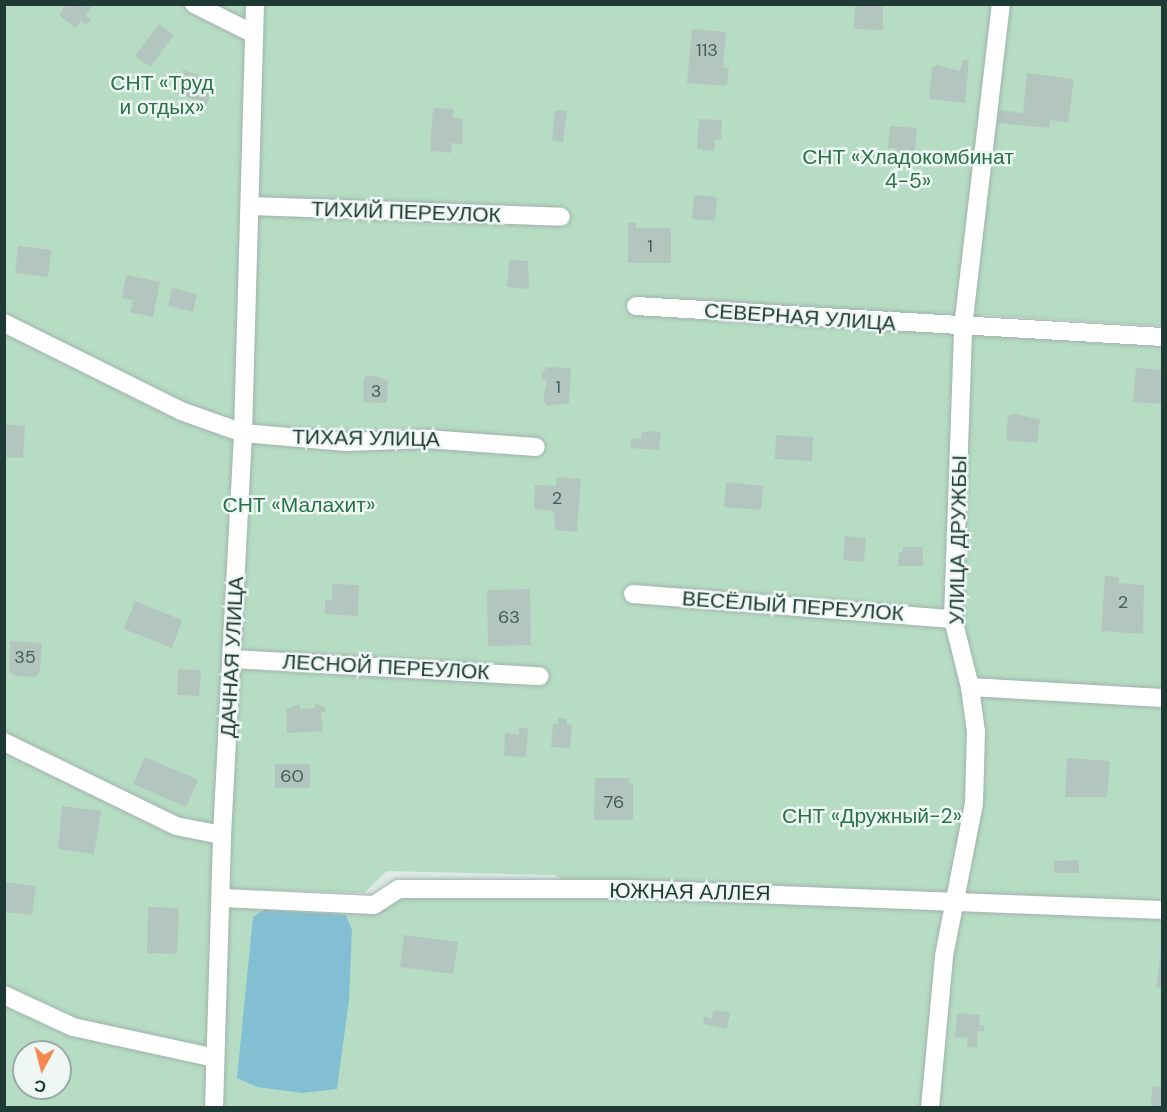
<!DOCTYPE html>
<meta charset="utf-8">
<style>
body{margin:0}
#map{position:relative;width:1167px;height:1112px;overflow:hidden;background:#deeae6;font-family:"DM Sans",sans-serif}
div>[style]{position:absolute}
[style*='--x']{left:calc(var(--x)*1px);top:calc(var(--y)*1px);width:calc(var(--w)*1px);rotate:calc(var(--a)*1deg)}
.green>*{inset:0;background:#b6ddc4}
.water>*{inset:0;background:#83bfd2}
.building>*{inset:0;background:#b3c5bf}
.roads{filter:drop-shadow(0 0 2px #a1b2ad) drop-shadow(0 0 2px #a1b2ad)}
.minor>*{height:18px;margin:-9px;padding:0 9px;transform-origin:9px;border-radius:9px;background:#fff}
span{translate:-50% -50%;white-space:nowrap;text-align:center;line-height:1.15;-webkit-text-stroke:5px #eef7f3;paint-order:stroke}
.number-label{font-size:18px;color:#445d58}
.number-label span{-webkit-text-stroke-width:0}
.park-label{font-size:21px;color:#28724b}
.street-label{font-size:21px;color:#1f3a35}
.frame{position:absolute;inset:0;border:6px solid #1f3a35;pointer-events:none}
.north{position:absolute;left:12px;top:1040px;width:60px;height:60px;box-sizing:border-box;background:#eef7f3;border:2px solid #9baba7;border-radius:50%;rotate:187deg;font-size:16px;font-weight:700;line-height:24px;text-align:center;color:#1f3a35}
.north::after{content:'';display:block;margin:auto;width:21px;height:27px;background:#f68850;clip-path:polygon(50% 0,100% 100%,50% 72%,0 100%)}
</style>
<div id="map">
<div class="green">
<i style="clip-path:polygon(evenodd,5px 5px,1162px 5px,1162px 326px,983px 315px,964px 327px,1162px 337px,1162px 1107px,5px 1108px,5px 995px,74px 1019px,5px 985px,5px 5px,387px 871px,555px 875px,577px 890px,399px 889px,374px 905px,229px 889px,364px 893px,387px 871px,5px 5px,24px 1052px,60px 1052px,60px 1088px,24px 1088px,24px 1052px)"></i>
</div>
<div class="water">
<i style="clip-path:polygon(264px 910px,346px 915px,352px 930px,349px 1000px,337px 1089px,302px 1093px,257px 1087px,237px 1078px,253px 917px)"></i>
</div>
<div class="building">
<i style="clip-path:polygon(67px 4px,92px 7px,86px 15px,91px 19px,86px 25px,81px 21px,76px 28px,59px 15px)"></i>
<i style="clip-path:polygon(855px 4px,883px 4px,883px 30px,854px 29px)"></i>
<i style="clip-path:polygon(159px 24px,174px 35px,150px 67px,135px 56px)"></i>
<i style="clip-path:polygon(692px 29px,726px 32px,723px 67px,729px 68px,727px 86px,687px 83px)"></i>
<i style="clip-path:polygon(963px 60px,969px 60px,965px 103px,929px 99px,932px 68px,937px 65px,960px 71px)"></i>
<i style="clip-path:polygon(183px 70px,215px 81px,207px 104px,175px 93px)"></i>
<i style="clip-path:polygon(1027px 73px,1074px 79px,1068px 123px,1050px 120px,1049px 128px,998px 123px,1000px 110px,1023px 113px)"></i>
<i style="clip-path:polygon(433px 108px,453px 109px,453px 118px,463px 119px,462px 144px,452px 143px,451px 153px,430px 151px)"></i>
<i style="clip-path:polygon(555px 110px,567px 111px,563px 142px,552px 141px)"></i>
<i style="clip-path:polygon(699px 119px,722px 120px,721px 140px,715px 139px,714px 151px,697px 149px)"></i>
<i style="clip-path:polygon(890px 126px,917px 128px,915px 150px,897px 153px,897px 149px,888px 148px)"></i>
<i style="clip-path:polygon(694px 195px,717px 197px,715px 221px,692px 219px)"></i>
<i style="clip-path:polygon(628px 223px,636px 223px,636px 228px,671px 228px,671px 263px,628px 263px)"></i>
<i style="clip-path:polygon(18px 246px,51px 250px,48px 277px,15px 273px)"></i>
<i style="clip-path:polygon(509px 260px,528px 261px,529px 289px,507px 287px)"></i>
<i style="clip-path:polygon(126px 275px,160px 282px,153px 317px,130px 312px,133px 300px,122px 298px)"></i>
<i style="clip-path:polygon(172px 288px,197px 294px,193px 312px,168px 306px)"></i>
<i style="clip-path:polygon(547px 367px,571px 368px,569px 403px,547px 406px,543px 400px,547px 382px,542px 379px,542px 373px)"></i>
<i style="clip-path:polygon(1136px 368px,1162px 370px,1162px 404px,1133px 402px)"></i>
<i style="clip-path:polygon(369px 375px,388px 380px,387px 403px,363px 402px,364px 378px)"></i>
<i style="clip-path:polygon(1013px 414px,1040px 419px,1037px 443px,1006px 440px,1008px 416px)"></i>
<i style="clip-path:polygon(4px 424px,25px 426px,23px 458px,4px 457px)"></i>
<i style="clip-path:polygon(648px 431px,661px 432px,659px 450px,630px 448px,631px 438px,641px 439px,641px 433px)"></i>
<i style="clip-path:polygon(776px 435px,813px 437px,812px 461px,775px 459px)"></i>
<i style="clip-path:polygon(557px 477px,581px 479px,577px 532px,555px 530px,554px 511px,534px 509px,535px 485px,556px 486px)"></i>
<i style="clip-path:polygon(726px 482px,763px 486px,761px 510px,724px 507px)"></i>
<i style="clip-path:polygon(845px 536px,866px 538px,864px 562px,843px 560px)"></i>
<i style="clip-path:polygon(903px 547px,923px 547px,923px 566px,898px 566px,899px 552px,903px 552px)"></i>
<i style="clip-path:polygon(1105px 576px,1119px 577px,1118px 583px,1144px 585px,1143px 634px,1101px 631px)"></i>
<i style="clip-path:polygon(332px 584px,359px 585px,358px 616px,325px 614px,325px 600px,332px 600px)"></i>
<i style="clip-path:polygon(530px 589px,531px 645px,488px 646px,487px 590px)"></i>
<i style="clip-path:polygon(135px 601px,182px 620px,172px 648px,124px 629px)"></i>
<i style="clip-path:polygon(10px 641px,42px 643px,40px 672px,35px 677px,15px 676px,9px 671px)"></i>
<i style="clip-path:polygon(178px 669px,201px 670px,199px 696px,177px 695px)"></i>
<i style="clip-path:polygon(315px 703px,325px 707px,326px 712px,321px 713px,323px 731px,287px 733px,286px 709px,299px 704px,301px 709px,316px 708px)"></i>
<i style="clip-path:polygon(558px 718px,567px 719px,567px 724px,572px 725px,570px 748px,551px 747px,553px 724px,558px 724px)"></i>
<i style="clip-path:polygon(519px 728px,528px 728px,526px 757px,504px 756px,505px 733px,519px 734px)"></i>
<i style="clip-path:polygon(145px 757px,198px 780px,186px 807px,133px 784px)"></i>
<i style="clip-path:polygon(1067px 758px,1110px 761px,1107px 797px,1065px 797px)"></i>
<i style="clip-path:polygon(275px 764px,310px 764px,310px 788px,275px 788px)"></i>
<i style="clip-path:polygon(595px 778px,630px 778px,629px 784px,633px 784px,633px 820px,594px 820px)"></i>
<i style="clip-path:polygon(62px 806px,101px 811px,94px 854px,58px 849px)"></i>
<i style="clip-path:polygon(1079px 860px,1079px 873px,1054px 873px,1054px 861px)"></i>
<i style="clip-path:polygon(4px 882px,36px 886px,32px 915px,4px 912px)"></i>
<i style="clip-path:polygon(148px 907px,179px 908px,177px 954px,147px 953px)"></i>
<i style="clip-path:polygon(404px 935px,458px 942px,453px 974px,400px 967px)"></i>
<i style="clip-path:polygon(1161px 953px,1162px 954px,1162px 988px,1156px 987px)"></i>
<i style="clip-path:polygon(713px 1010px,730px 1012px,727px 1029px,703px 1024px,704px 1017px,712px 1019px)"></i>
<i style="clip-path:polygon(957px 1013px,980px 1015px,979px 1025px,984px 1025px,984px 1032px,978px 1031px,977px 1048px,967px 1047px,968px 1038px,955px 1037px)"></i>
<i style="clip-path:polygon(1152px 1086px,1162px 1087px,1162px 1108px,1151px 1108px)"></i>
</div>
<div class="roads">
<div class="minor">
<i style="--x:194;--y:4;--w:67;--a:26.6"></i>
<i style="--x:252;--y:206;--w:309;--a:2"></i>
<i style="--x:636;--y:306;--w:527;--a:3.37"></i>
<i style="--x:4;--y:323;--w:198;--a:26.4"></i>
<i style="--x:181;--y:411;--w:66;--a:19.5"></i>
<i style="--x:243;--y:433;--w:103;--a:5"></i>
<i style="--x:346;--y:442;--w:81;--a:-2.1"></i>
<i style="--x:427;--y:439;--w:109;--a:4.2"></i>
<i style="--x:633;--y:594;--w:321;--a:4.5"></i>
<i style="--x:232;--y:659;--w:308;--a:3.2"></i>
<i style="--x:970;--y:687;--w:192;--a:3.3"></i>
<i style="--x:4;--y:742;--w:191;--a:26"></i>
<i style="--x:176;--y:826;--w:47;--a:11.1"></i>
<i style="--x:221;--y:898;--w:153;--a:2.6"></i>
<i style="--x:374;--y:905;--w:30;--a:-33"></i>
<i style="--x:399;--y:889;--w:229;--a:0"></i>
<i style="--x:628;--y:889;--w:534;--a:2.25"></i>
<i style="--x:4;--y:995;--w:76;--a:24.9"></i>
<i style="--x:73;--y:1027;--w:145;--a:12.3"></i>
<i style="--x:214;--y:1108;--w:273;--a:-88.3"></i>
<i style="--x:222;--y:835;--w:403;--a:-87"></i>
<i style="--x:243;--y:433;--w:429;--a:-88.4"></i>
<i style="--x:930;--y:1108;--w:153;--a:-84.7"></i>
<i style="--x:944;--y:956;--w:156;--a:-78.9"></i>
<i style="--x:974;--y:803;--w:71;--a:-88.4"></i>
<i style="--x:976;--y:732;--w:45;--a:-97.6"></i>
<i style="--x:970;--y:687;--w:70;--a:-104"></i>
<i style="--x:953;--y:619;--w:292;--a:-88"></i>
<i style="--x:963;--y:327;--w:325;--a:-83.3"></i>
</div>
</div>
<div class="number-label">
<span style="left:707px;top:50px">113</span>
<span style="left:650px;top:246px">1</span>
<span style="left:558px;top:387px">1</span>
<span style="left:376px;top:391px">3</span>
<span style="left:557px;top:498px">2</span>
<span style="left:1123px;top:602px">2</span>
<span style="left:509px;top:617px">63</span>
<span style="left:25px;top:657px">35</span>
<span style="left:292px;top:776px">60</span>
<span style="left:614px;top:802px">76</span>
</div>
<div class="park-label">
<span style="left:162px;top:95px">СНТ «Труд<br>и отдых»</span>
<span style="left:908px;top:169px">СНТ «Хладокомбинат<br>4-5»</span>
<span style="left:299px;top:505px">СНТ «Малахит»</span>
<span style="left:872px;top:816px">СНТ «Дружный-2»</span>
</div>
<div class="street-label">
<span style="left:406px;top:212px;rotate:2deg">ТИХИЙ ПЕРЕУЛОК</span>
<span style="left:800px;top:317px;rotate:4deg">СЕВЕРНАЯ УЛИЦА</span>
<span style="left:366px;top:438px;rotate:1deg">ТИХАЯ УЛИЦА</span>
<span style="left:958px;top:540px;rotate:-89deg">УЛИЦА ДРУЖБЫ</span>
<span style="left:793px;top:606px;rotate:4deg">ВЕСЁЛЫЙ ПЕРЕУЛОК</span>
<span style="left:232px;top:657px;rotate:-87deg">ДАЧНАЯ УЛИЦА</span>
<span style="left:386px;top:667px;rotate:3deg">ЛЕСНОЙ ПЕРЕУЛОК</span>
<span style="left:690px;top:892px;rotate:1deg">ЮЖНАЯ АЛЛЕЯ</span>
</div>
<div class="frame"></div>
<div class="north">С</div>
</div>
